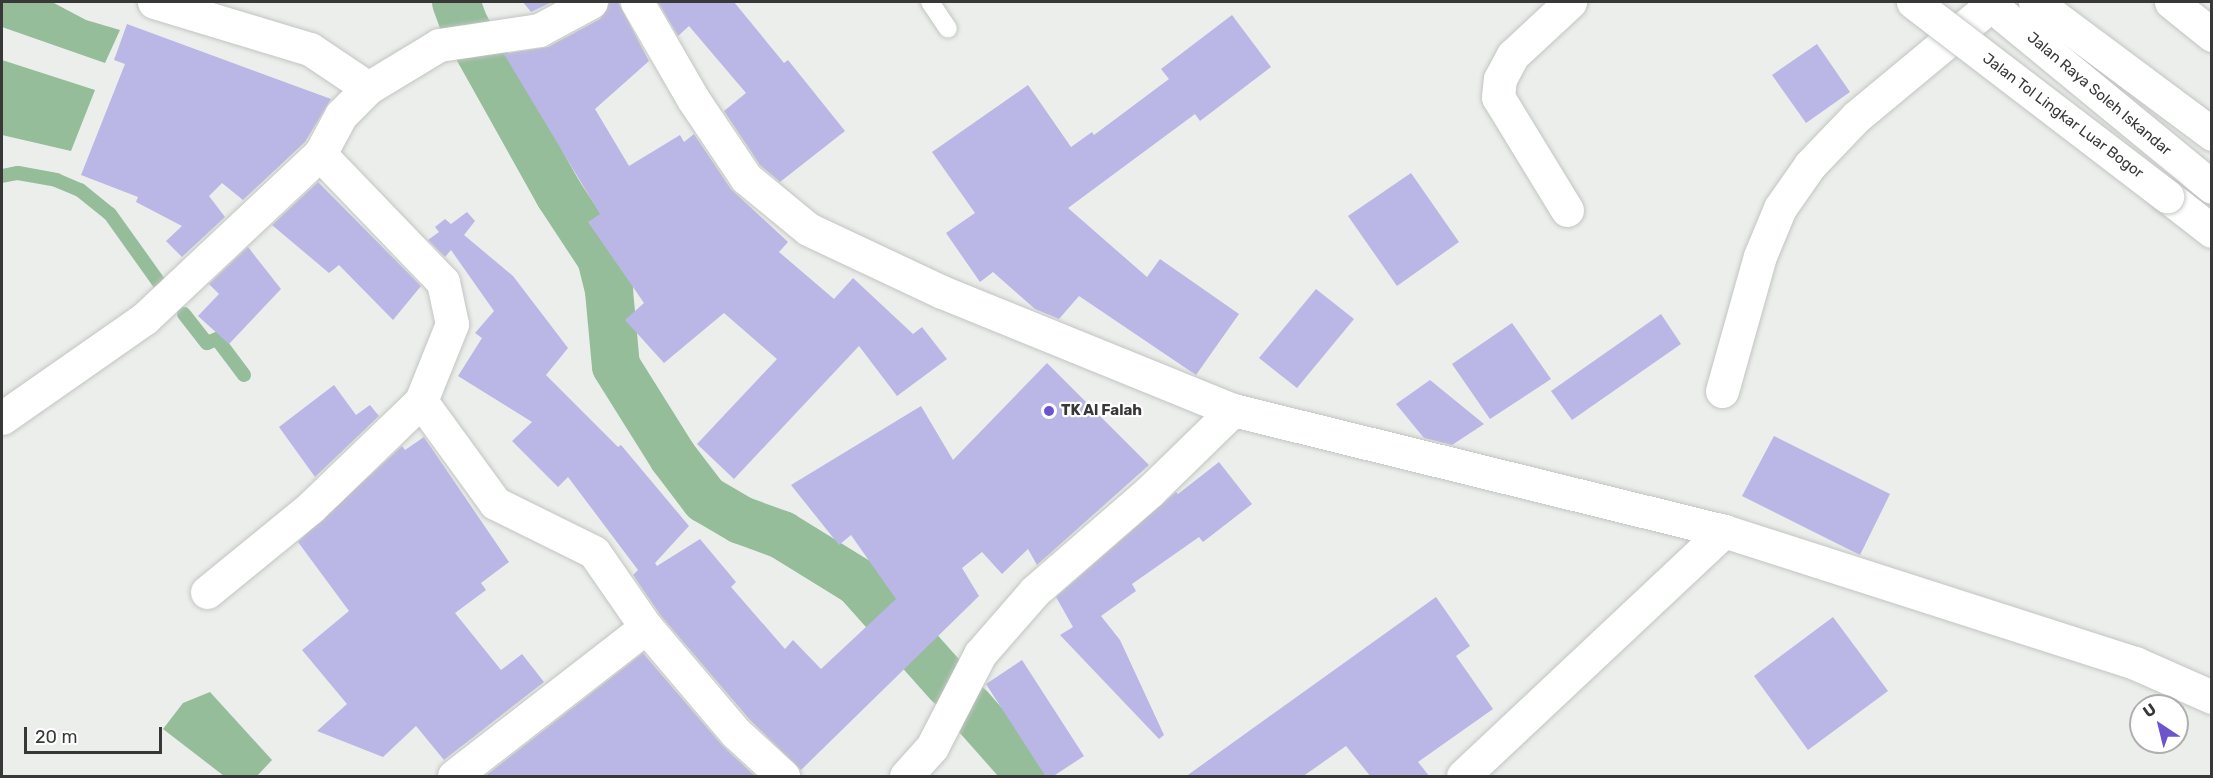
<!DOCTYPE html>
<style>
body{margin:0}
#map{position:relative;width:2213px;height:778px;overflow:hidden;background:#ebeeeb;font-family:Rubik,sans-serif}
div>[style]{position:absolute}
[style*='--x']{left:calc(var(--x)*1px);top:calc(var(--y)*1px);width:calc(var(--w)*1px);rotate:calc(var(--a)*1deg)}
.water>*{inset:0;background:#95bd9a}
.stream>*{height:14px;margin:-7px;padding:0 7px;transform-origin:7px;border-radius:7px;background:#95bd9a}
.canal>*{height:48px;margin:-24px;padding:0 24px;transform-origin:24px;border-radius:24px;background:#95bd9a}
.building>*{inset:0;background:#bab7e6}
.roads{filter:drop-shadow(0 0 2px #c2c5c2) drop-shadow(0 0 2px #c2c5c2)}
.service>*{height:18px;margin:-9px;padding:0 9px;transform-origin:9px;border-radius:9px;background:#fff}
.minor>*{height:33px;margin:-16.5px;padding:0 16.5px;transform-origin:16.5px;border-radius:16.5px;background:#fff}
.trunk>*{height:33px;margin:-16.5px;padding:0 16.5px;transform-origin:16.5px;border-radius:16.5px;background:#fff}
.motorway>*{height:33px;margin:-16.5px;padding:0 16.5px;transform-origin:16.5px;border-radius:16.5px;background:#fff}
.bridges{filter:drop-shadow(0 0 2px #c2c5c2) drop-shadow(0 0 2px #c2c5c2)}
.motorway-bridge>*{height:33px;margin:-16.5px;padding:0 16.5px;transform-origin:16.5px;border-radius:16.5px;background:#fff}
.dots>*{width:16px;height:16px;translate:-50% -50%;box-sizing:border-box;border:3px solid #fff;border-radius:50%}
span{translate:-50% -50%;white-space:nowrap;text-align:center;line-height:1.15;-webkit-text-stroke:4.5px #fff;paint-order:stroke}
.street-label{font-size:15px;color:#373837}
.poi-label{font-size:15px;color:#373837;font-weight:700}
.left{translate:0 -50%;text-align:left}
.frame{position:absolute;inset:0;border:3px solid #373837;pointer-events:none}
.north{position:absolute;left:2129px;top:694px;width:60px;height:60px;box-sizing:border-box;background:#fff;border:2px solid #afafaf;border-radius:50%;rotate:325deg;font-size:16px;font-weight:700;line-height:24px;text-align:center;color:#373837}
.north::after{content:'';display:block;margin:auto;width:21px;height:27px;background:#6c54cd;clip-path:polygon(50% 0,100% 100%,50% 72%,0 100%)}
.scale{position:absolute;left:24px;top:727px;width:138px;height:27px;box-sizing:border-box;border:3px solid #373837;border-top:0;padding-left:8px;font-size:18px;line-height:21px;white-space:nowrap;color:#373837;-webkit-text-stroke:4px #fff;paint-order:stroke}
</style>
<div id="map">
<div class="water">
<i style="clip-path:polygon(2px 2px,52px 2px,86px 20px,120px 30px,105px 63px,2px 27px)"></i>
<i style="clip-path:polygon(2px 60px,95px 90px,71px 151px,2px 135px)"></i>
<i style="clip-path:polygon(210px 692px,272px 760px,257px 776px,224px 776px,163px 729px,183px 703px)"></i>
</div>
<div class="stream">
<i style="--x:2;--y:176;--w:16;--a:-11"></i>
<i style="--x:18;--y:173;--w:39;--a:10"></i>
<i style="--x:56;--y:180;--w:26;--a:23"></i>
<i style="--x:80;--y:190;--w:38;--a:39"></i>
<i style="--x:110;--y:214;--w:98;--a:54.5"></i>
<i style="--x:184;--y:314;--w:37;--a:52"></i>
<i style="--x:207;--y:343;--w:11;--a:-22"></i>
<i style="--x:217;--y:339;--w:45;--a:53.1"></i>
</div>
<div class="canal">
<i style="--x:456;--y:2;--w:23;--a:70"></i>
<i style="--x:464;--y:24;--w:195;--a:60.8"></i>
<i style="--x:559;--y:194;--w:77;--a:56.7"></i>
<i style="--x:601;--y:258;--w:34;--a:76"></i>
<i style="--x:609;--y:291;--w:75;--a:84.7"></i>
<i style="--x:616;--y:366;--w:107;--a:57.9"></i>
<i style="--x:673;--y:457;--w:53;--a:52.7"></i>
<i style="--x:705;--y:499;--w:42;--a:30.3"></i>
<i style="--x:741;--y:520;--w:44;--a:20.1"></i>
<i style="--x:782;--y:535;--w:89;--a:31.7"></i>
<i style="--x:858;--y:582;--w:137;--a:48.3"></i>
<i style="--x:969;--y:707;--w:92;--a:48.5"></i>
</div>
<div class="building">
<i style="clip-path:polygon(523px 2px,552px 2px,531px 12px)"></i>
<i style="clip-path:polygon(610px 2px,618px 2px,649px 61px,595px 109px,629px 166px,680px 135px,684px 142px,694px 134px,731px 189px,788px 242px,779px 252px,834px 299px,853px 278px,913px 334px,922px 327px,947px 359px,897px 396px,859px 346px,734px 479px,697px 444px,777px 359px,724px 313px,664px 363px,625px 320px,644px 303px,588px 222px,600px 214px,504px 54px,548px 47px,600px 19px)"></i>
<i style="clip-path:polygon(658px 2px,734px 2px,784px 63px,788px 60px,845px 131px,780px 182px,760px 165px,724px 111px,746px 93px,689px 26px,678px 36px)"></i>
<i style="clip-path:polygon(1232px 15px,1271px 67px,1200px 121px,1195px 114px,1068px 208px,1147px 277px,1160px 259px,1239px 314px,1196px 375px,1079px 296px,1059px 319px,1035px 309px,993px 272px,980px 282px,946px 233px,975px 213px,932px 152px,1028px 85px,1071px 147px,1092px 132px,1094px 135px,1169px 79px,1161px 69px)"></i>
<i style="clip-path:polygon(127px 24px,331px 99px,305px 142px,243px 200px,222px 183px,209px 196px,225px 217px,182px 257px,166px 241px,182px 226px,136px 202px,138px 197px,81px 175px,125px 64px,114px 60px)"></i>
<i style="clip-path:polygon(1817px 44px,1850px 92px,1806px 123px,1772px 75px)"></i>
<i style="clip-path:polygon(1411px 173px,1459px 242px,1397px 286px,1348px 216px)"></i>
<i style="clip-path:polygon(318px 182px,421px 286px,393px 320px,339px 265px,329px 273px,272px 225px)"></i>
<i style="clip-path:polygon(467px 212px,475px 221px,464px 235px,513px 276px,568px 348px,546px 375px,618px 447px,621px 445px,689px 526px,655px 563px,657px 566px,700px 539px,736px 582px,731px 587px,785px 649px,793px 640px,821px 669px,896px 599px,851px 535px,839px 545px,791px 485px,921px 406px,953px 460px,1047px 363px,1149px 465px,1037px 565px,1028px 549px,1002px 574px,982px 552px,962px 568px,979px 596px,801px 770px,750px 720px,661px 616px,633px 575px,638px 570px,568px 477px,558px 487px,512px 441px,532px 422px,458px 376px,482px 338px,475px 333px,494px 311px,451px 250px,445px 257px,428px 240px,439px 232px,435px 227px,445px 219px,451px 224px)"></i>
<i style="clip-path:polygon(248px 247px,281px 289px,229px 344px,198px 316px,219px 294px,209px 284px)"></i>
<i style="clip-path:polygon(1316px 289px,1354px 319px,1297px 388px,1259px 358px)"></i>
<i style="clip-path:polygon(1661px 314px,1681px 344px,1572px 420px,1551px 391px)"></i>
<i style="clip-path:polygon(1512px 323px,1551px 379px,1490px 419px,1452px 364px)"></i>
<i style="clip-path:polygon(1430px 380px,1484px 424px,1452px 445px,1424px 438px,1396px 404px)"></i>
<i style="clip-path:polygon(334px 385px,356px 415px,370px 405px,379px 416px,315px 477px,279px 427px)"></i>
<i style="clip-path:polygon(1774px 436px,1890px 494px,1860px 555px,1742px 496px)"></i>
<i style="clip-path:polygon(424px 437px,509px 562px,481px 583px,486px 590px,455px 613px,501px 670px,522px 654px,544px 682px,444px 760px,416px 726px,383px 757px,317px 731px,347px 704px,302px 650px,349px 611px,298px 542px,402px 446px,405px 450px)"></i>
<i style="clip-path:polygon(1219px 462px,1252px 504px,1203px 542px,1199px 537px,1132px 584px,1136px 591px,1101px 616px,1120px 640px,1164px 735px,1159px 739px,1060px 635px,1073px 627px,1056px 597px,1176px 492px,1178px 494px)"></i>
<i style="clip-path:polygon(1436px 597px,1470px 646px,1456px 656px,1493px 709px,1418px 762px,1430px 777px,1371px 777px,1346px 746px,1302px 777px,1185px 777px)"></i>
<i style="clip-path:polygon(1833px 617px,1888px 691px,1808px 750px,1754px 676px)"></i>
<i style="clip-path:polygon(643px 653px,722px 745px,756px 777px,484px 777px)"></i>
<i style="clip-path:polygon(1022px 660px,1084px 756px,1052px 777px,1046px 777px,986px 684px)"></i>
</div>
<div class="roads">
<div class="service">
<i style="--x:930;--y:2;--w:32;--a:56"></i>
</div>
<div class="minor">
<i style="--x:154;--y:2;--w:163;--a:16.8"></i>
<i style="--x:310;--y:49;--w:70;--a:33.9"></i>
<i style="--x:637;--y:2;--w:112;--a:60"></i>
<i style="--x:693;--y:99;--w:95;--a:56.1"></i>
<i style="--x:746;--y:178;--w:80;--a:39.4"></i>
<i style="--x:808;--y:229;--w:148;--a:25.2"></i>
<i style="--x:942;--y:292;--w:314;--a:22.1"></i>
<i style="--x:1233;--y:410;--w:506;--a:13.84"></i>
<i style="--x:1724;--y:531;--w:432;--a:17.8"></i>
<i style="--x:2135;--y:663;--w:84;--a:23.8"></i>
<i style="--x:1567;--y:210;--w:132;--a:-121.4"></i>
<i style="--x:1498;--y:97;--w:18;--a:-84"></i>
<i style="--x:1500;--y:79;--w:27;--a:-62"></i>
<i style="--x:1513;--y:55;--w:78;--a:-42.9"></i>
<i style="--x:1722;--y:391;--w:140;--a:-74.3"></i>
<i style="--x:1760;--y:256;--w:52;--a:-67.4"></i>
<i style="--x:1780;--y:208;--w:52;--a:-55.1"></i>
<i style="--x:1810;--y:165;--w:66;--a:-46.2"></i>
<i style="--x:1856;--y:117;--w:175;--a:-39.7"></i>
<i style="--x:421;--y:401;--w:126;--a:54"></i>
<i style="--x:495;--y:503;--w:110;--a:26.3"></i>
<i style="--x:594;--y:552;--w:91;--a:55.3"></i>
<i style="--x:646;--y:627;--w:139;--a:49.7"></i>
<i style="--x:736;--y:733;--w:64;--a:42.5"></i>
<i style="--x:2;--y:418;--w:173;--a:-34.9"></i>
<i style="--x:144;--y:319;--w:241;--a:-43.2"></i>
<i style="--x:320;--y:154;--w:44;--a:-61.7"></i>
<i style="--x:341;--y:115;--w:38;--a:-45"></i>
<i style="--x:368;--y:88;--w:83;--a:-31.2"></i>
<i style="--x:439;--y:45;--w:101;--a:-8.5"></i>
<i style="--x:539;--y:30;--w:59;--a:-28.3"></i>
<i style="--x:207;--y:592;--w:133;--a:-39.2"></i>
<i style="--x:310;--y:508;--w:154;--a:-43.9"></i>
<i style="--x:421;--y:401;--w:83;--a:-68.1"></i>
<i style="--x:452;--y:324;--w:43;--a:-102.1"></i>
<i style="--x:443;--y:282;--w:178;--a:-133.9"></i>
<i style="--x:454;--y:776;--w:243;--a:-37.8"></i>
<i style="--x:906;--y:776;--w:39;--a:-48"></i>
<i style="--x:932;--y:747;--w:105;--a:-62.7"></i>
<i style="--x:980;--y:654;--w:84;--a:-48.9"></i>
<i style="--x:1035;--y:591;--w:152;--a:-41"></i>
<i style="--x:1150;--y:491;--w:116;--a:-44.3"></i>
<i style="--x:1463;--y:776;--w:358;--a:-43.2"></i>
</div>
<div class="trunk">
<i style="--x:1987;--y:2;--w:291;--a:39.4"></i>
<i style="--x:2171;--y:2;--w:53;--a:38.8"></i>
</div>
<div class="motorway">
<i style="--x:2035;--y:2;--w:221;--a:36.7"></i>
<i style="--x:2167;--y:196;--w:57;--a:37.9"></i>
</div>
</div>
<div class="bridges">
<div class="motorway-bridge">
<i style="--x:1913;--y:2;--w:320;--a:37.4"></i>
</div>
</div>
<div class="dots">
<i style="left:1049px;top:411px;background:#6c54cd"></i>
</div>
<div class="street-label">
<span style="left:2099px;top:94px;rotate:40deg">Jalan Raya Soleh Iskandar</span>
<span style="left:2063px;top:116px;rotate:37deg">Jalan Tol Lingkar Luar Bogor</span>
</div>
<div class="poi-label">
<span class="left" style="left:1061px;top:411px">TK Al Falah</span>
</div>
<div class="frame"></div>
<div class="north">U</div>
<div class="scale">20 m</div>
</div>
